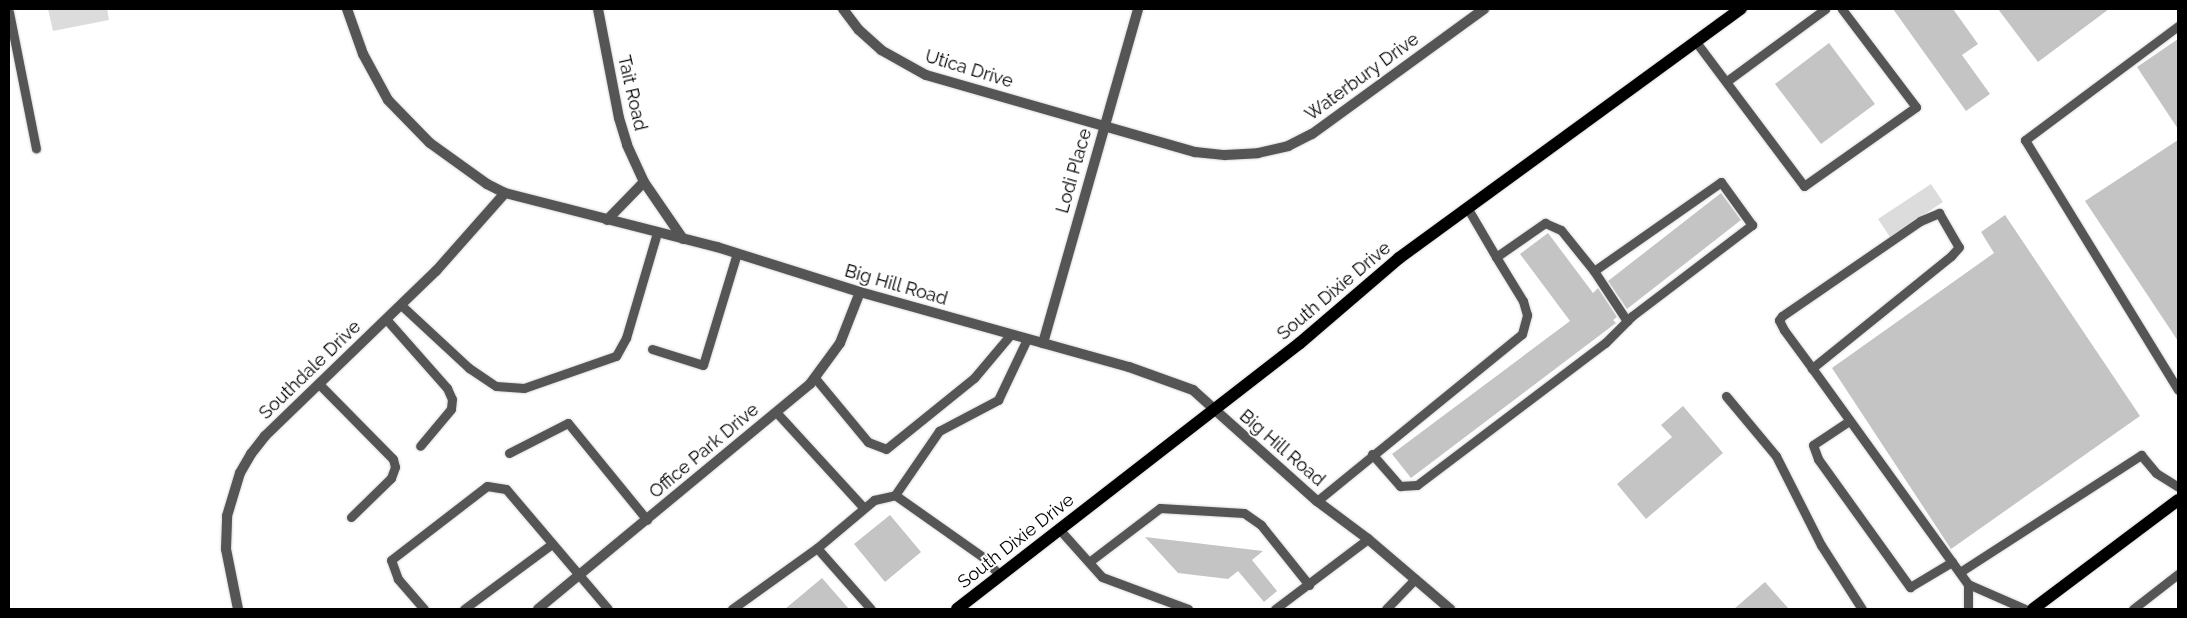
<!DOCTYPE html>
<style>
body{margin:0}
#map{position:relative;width:2187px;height:618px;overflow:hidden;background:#fff;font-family:Raleway,sans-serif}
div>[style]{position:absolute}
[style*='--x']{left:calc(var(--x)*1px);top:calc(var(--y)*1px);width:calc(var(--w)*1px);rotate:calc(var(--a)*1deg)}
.green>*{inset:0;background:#dcdcdc}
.building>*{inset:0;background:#c4c4c4}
.roads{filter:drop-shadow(0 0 1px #dbdbdb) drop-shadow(0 0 1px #dbdbdb)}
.service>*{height:9px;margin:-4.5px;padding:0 4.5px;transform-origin:4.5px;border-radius:4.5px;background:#555}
.minor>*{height:10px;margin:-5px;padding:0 5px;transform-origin:5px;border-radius:5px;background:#555}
.tertiary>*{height:10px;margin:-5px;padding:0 5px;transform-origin:5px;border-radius:5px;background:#555}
.primary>*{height:12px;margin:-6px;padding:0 6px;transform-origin:6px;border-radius:6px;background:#000}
span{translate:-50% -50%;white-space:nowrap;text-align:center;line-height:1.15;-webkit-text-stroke:4px #fff;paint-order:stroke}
.street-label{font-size:18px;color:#000}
.frame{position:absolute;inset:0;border:10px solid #000;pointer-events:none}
</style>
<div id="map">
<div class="green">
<i style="clip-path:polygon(48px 9px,107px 9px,109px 20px,53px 31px)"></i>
<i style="clip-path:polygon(1931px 184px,1943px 202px,1890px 237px,1878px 219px)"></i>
</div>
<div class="building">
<i style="clip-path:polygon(1893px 9px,1953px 9px,1978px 44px,1962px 55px,1990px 94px,1966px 111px)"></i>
<i style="clip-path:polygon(1998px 9px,2109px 9px,2038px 62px)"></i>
<i style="clip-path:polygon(2178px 39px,2178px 129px,2137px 67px)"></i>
<i style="clip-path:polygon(1829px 43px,1875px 104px,1821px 144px,1775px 84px)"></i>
<i style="clip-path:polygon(2178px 140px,2178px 341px,2085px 201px)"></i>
<i style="clip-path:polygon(1721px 193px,1741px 220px,1627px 309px,1608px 281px)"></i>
<i style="clip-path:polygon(2005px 215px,2140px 416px,1951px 549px,1832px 368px,1994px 253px,1981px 232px)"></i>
<i style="clip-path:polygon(1548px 233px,1593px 293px,1598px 288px,1617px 317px,1613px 320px,1616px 323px,1411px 478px,1392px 454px,1570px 321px,1520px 254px)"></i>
<i style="clip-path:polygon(1683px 406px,1723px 453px,1646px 519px,1617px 484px,1672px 437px,1661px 425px)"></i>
<i style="clip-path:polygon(890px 515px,921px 552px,885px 582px,854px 544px)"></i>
<i style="clip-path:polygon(1145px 537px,1263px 551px,1252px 560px,1277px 591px,1264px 602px,1238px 571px,1228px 579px,1178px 573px)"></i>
<i style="clip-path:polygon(822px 578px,849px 609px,785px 609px)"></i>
<i style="clip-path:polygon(1765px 582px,1789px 609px,1734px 609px)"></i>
</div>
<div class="roads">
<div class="service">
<i style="--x:9;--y:12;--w:139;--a:78.8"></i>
<i style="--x:2178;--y:26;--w:191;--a:143.3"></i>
<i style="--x:2025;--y:140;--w:293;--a:58.5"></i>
<i style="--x:1696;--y:42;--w:180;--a:53.1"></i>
<i style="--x:1804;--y:186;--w:137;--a:-35.2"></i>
<i style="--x:1916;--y:107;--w:123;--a:-127.1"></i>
<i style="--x:1727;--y:81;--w:122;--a:-36.3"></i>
<i style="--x:1468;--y:209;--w:56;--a:59.7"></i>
<i style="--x:1496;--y:257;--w:60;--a:-34.8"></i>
<i style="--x:1545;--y:223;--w:17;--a:24"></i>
<i style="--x:1561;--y:230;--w:53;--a:51.2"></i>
<i style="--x:1594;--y:271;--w:60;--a:56.6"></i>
<i style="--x:401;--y:305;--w:93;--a:42.8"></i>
<i style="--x:469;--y:368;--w:32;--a:34"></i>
<i style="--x:496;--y:386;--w:28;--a:4"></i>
<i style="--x:524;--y:388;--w:97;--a:-19.2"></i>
<i style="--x:616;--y:356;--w:21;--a:-61"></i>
<i style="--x:626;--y:338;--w:109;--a:-73.6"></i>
<i style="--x:386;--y:319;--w:92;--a:48.5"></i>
<i style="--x:447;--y:388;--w:12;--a:66"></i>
<i style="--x:452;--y:399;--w:10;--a:96"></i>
<i style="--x:451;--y:409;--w:48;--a:130"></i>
<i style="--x:652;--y:349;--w:53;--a:17.4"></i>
<i style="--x:703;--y:365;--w:117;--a:-73.1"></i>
<i style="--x:1812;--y:368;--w:47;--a:-126.4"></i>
<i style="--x:1784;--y:330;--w:11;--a:-117"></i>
<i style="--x:1779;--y:320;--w:5;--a:-53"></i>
<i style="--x:1782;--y:316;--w:168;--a:-34.5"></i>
<i style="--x:1920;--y:221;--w:21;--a:-23"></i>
<i style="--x:1939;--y:213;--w:39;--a:60"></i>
<i style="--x:1959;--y:247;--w:12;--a:132"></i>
<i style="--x:1951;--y:256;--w:179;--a:141.1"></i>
<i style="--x:1812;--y:368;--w:266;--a:54.2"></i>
<i style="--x:815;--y:378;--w:83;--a:50.4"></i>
<i style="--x:868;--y:442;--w:19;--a:21"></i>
<i style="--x:886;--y:449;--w:113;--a:-38.9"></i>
<i style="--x:974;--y:378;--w:57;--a:-49.9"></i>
<i style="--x:319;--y:384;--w:105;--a:45.4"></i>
<i style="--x:393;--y:459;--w:8;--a:76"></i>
<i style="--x:395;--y:467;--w:12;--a:110"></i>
<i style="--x:391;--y:478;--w:56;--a:135.7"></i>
<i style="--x:1726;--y:396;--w:78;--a:50.2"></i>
<i style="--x:1776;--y:456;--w:100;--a:63.2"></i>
<i style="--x:1821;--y:545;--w:76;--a:57.4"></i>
<i style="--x:776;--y:412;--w:130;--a:47.5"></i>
<i style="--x:1849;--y:421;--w:43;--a:146.3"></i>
<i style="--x:1813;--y:445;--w:15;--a:70"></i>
<i style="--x:1818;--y:459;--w:158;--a:54.3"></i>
<i style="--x:1910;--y:587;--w:49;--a:-30.8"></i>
<i style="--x:509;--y:453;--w:66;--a:-27"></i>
<i style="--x:568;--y:423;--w:125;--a:50.8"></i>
<i style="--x:1372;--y:454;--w:43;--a:48.8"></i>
<i style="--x:1400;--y:486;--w:17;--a:-3"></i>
<i style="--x:1417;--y:485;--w:236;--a:-37.1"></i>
<i style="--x:1605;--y:343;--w:38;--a:-45"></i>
<i style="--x:1632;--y:316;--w:151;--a:-37.2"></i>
<i style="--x:1752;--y:225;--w:53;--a:-125.8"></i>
<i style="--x:1721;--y:182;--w:155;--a:145"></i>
<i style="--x:895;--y:495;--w:78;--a:-55.5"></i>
<i style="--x:939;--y:431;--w:67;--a:-27.7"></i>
<i style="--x:998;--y:400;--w:68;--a:-64.6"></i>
<i style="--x:1317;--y:501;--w:264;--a:-39.2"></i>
<i style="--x:1522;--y:334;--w:20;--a:-75"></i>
<i style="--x:1527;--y:315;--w:15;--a:-106"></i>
<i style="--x:1523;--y:301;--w:52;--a:-121.5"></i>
<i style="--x:1059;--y:529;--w:64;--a:48.1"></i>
<i style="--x:1102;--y:577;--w:92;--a:20.4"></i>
<i style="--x:817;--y:548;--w:81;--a:48.5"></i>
<i style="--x:1089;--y:562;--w:89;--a:-37.3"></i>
<i style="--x:1160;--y:508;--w:84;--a:3.4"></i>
<i style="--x:1244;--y:513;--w:21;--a:35"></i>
<i style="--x:1261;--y:525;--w:77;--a:51.3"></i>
<i style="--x:1960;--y:572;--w:216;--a:-32.9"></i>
<i style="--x:2141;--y:455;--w:23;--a:50"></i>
<i style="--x:2156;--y:473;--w:26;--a:32"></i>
<i style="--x:424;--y:609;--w:40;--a:-131"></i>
<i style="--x:398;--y:579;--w:20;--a:-110"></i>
<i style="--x:391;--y:560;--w:121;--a:-37.6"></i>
<i style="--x:487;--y:486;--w:19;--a:9"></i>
<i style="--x:506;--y:489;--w:157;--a:49.6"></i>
<i style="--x:464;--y:609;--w:109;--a:-36.5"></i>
<i style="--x:732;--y:609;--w:105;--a:-35.7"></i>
<i style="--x:817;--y:548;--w:75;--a:-40.1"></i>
<i style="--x:874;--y:500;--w:22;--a:-13"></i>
<i style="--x:895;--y:495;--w:108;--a:35.2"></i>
<i style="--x:983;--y:557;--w:24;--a:48"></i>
<i style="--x:1275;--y:609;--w:116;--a:-37"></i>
<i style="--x:1386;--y:609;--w:42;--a:-46"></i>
<i style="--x:1968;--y:609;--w:25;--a:-90"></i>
<i style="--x:1968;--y:584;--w:62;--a:23.7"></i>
<i style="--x:2133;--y:609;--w:57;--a:-37.9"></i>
</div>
<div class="minor">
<i style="--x:347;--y:9;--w:48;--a:70.4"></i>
<i style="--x:363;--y:54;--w:52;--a:61.5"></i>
<i style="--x:388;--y:100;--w:60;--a:45.7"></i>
<i style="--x:430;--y:143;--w:70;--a:35.7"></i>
<i style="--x:487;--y:184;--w:20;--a:27"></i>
<i style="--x:505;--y:193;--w:219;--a:14.3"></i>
<i style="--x:717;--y:247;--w:150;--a:17.5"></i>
<i style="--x:860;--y:292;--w:279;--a:15.6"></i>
<i style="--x:1129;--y:367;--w:68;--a:19.8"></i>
<i style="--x:1193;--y:390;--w:28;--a:42"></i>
<i style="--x:598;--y:9;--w:111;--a:79.1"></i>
<i style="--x:619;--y:118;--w:28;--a:73"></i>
<i style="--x:627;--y:145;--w:41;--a:65.3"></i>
<i style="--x:644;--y:182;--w:69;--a:55.6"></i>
<i style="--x:843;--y:9;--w:26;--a:53"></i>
<i style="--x:859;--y:30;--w:30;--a:42"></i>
<i style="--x:881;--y:50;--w:51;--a:29.1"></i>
<i style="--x:926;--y:75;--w:280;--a:16"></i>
<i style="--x:1195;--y:152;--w:30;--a:6"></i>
<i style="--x:1225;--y:155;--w:33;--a:-3"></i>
<i style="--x:1258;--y:153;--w:31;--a:-13"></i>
<i style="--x:1288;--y:146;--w:27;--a:-27"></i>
<i style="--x:1312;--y:134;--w:213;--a:-36"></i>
<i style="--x:607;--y:220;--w:53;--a:-45.8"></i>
<i style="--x:1043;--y:343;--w:347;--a:-74.1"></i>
<i style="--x:238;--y:609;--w:61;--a:-101.3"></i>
<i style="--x:226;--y:549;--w:33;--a:-88"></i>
<i style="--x:227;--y:516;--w:45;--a:-73.2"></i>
<i style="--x:240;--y:473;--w:22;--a:-60"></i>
<i style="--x:251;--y:454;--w:23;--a:-52"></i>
<i style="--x:265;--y:436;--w:238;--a:-44"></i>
<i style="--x:436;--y:271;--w:104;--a:-48.5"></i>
<i style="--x:538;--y:609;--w:353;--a:-39.6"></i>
<i style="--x:810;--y:384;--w:51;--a:-53.8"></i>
<i style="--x:840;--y:343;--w:55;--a:-68.6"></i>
</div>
<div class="tertiary">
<i style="--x:1214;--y:409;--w:138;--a:41.8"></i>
<i style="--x:1317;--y:501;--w:64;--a:36.7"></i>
<i style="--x:1368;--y:539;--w:108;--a:40.5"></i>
</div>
<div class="primary">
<i style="--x:957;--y:609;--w:434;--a:-37.8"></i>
<i style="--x:1300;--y:343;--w:130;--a:-40.6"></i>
<i style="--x:1399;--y:258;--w:423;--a:-36.1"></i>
<i style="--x:2033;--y:609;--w:181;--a:-36.9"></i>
</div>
</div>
<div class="street-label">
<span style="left:969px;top:69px;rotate:17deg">Utica Drive</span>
<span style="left:1362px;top:77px;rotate:-36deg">Waterbury Drive</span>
<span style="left:632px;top:93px;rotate:77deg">Tait Road</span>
<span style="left:1074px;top:171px;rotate:-74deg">Lodi Place</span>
<span style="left:896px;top:285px;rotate:16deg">Big Hill Road</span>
<span style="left:1334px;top:291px;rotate:-40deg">South Dixie Drive</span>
<span style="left:310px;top:370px;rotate:-44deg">Southdale Drive</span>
<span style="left:1282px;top:448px;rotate:41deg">Big Hill Road</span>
<span style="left:704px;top:451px;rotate:-40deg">Office Park Drive</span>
<span style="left:1016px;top:541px;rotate:-38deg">South Dixie Drive</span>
</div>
<div class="frame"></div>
</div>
